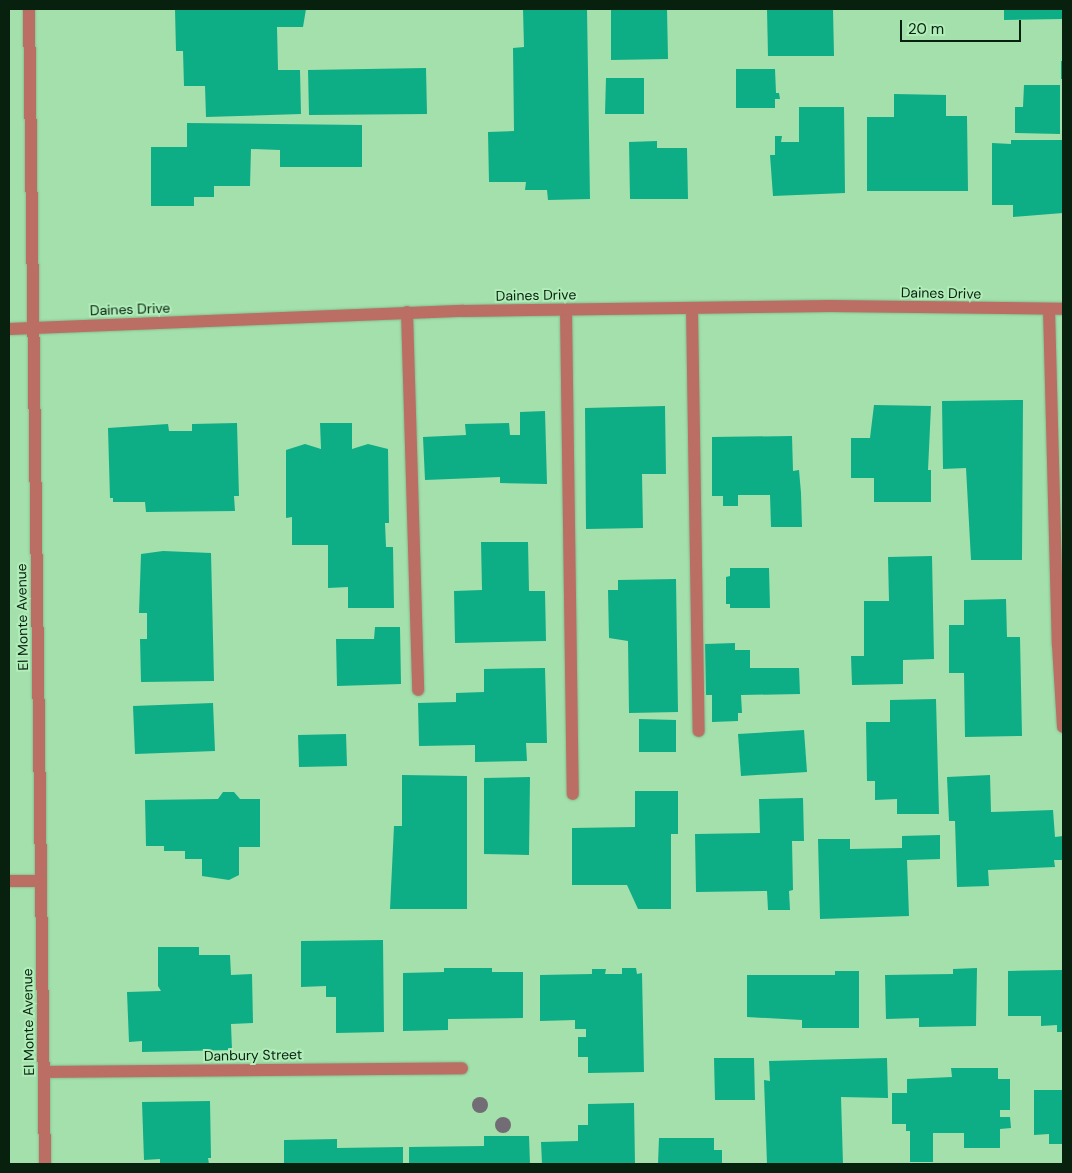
<!DOCTYPE html>
<style>
body{margin:0}
#map{position:relative;width:1072px;height:1173px;overflow:hidden;background:#a3e0ac;font-family:"DM Sans",sans-serif}
div>[style]{position:absolute}
[style*='--x']{left:calc(var(--x)*1px);top:calc(var(--y)*1px);width:calc(var(--w)*1px);rotate:calc(var(--a)*1deg)}
.building>*{inset:0;background:#0dad85}
.roads{filter:drop-shadow(0 0 1px #87bd90) drop-shadow(0 0 1px #87bd90)}
.minor>*{height:12px;margin:-6px;padding:0 6px;transform-origin:6px;border-radius:6px;background:#bb6e63}
.trees>*{width:16px;height:16px;margin:-8px;border-radius:50%;background:#726c75}
span{translate:-50% -50%;white-space:nowrap;text-align:center;line-height:1.15;-webkit-text-stroke:4px #b0edb9;paint-order:stroke}
.street-label{font-size:14px;color:#08200e}
.frame{position:absolute;inset:0;border:10px solid #08200e;pointer-events:none}
.scale{position:absolute;left:900px;top:20px;width:121px;height:22px;box-sizing:border-box;border:2px solid #08200e;border-top:0;padding-left:6px;font-size:15px;line-height:18px;white-space:nowrap;color:#08200e;-webkit-text-stroke:4px #b0edb9;paint-order:stroke}
</style>
<div id="map">
<div class="building">
<i style="clip-path:polygon(175px 9px,306px 9px,303px 27px,277px 27px,278px 70px,300px 70px,301px 114px,206px 117px,205px 86px,184px 86px,183px 51px,176px 51px)"></i>
<i style="clip-path:polygon(523px 9px,587px 9px,590px 199px,548px 200px,547px 190px,525px 190px,526px 182px,489px 182px,488px 132px,514px 131px,513px 48px,524px 47px)"></i>
<i style="clip-path:polygon(611px 9px,667px 9px,668px 59px,611px 60px)"></i>
<i style="clip-path:polygon(767px 9px,833px 9px,834px 56px,768px 56px)"></i>
<i style="clip-path:polygon(1004px 9px,1063px 9px,1063px 19px,1004px 20px)"></i>
<i style="clip-path:polygon(1061px 61px,1063px 61px,1063px 79px,1061px 79px)"></i>
<i style="clip-path:polygon(426px 68px,427px 114px,309px 115px,308px 70px)"></i>
<i style="clip-path:polygon(736px 69px,775px 69px,776px 93px,779px 93px,780px 99px,775px 99px,775px 108px,736px 108px)"></i>
<i style="clip-path:polygon(606px 78px,644px 78px,644px 114px,605px 114px)"></i>
<i style="clip-path:polygon(1024px 85px,1060px 85px,1060px 134px,1015px 133px,1015px 107px,1023px 107px)"></i>
<i style="clip-path:polygon(894px 94px,946px 95px,946px 116px,967px 116px,968px 191px,867px 191px,867px 117px,894px 117px)"></i>
<i style="clip-path:polygon(799px 107px,844px 107px,845px 193px,773px 196px,770px 155px,775px 155px,775px 136px,782px 136px,781px 142px,799px 142px)"></i>
<i style="clip-path:polygon(187px 123px,362px 125px,362px 167px,280px 167px,280px 150px,251px 149px,250px 186px,214px 186px,214px 197px,194px 197px,194px 206px,151px 206px,151px 147px,187px 147px)"></i>
<i style="clip-path:polygon(1011px 140px,1063px 140px,1063px 213px,1013px 217px,1013px 205px,992px 205px,992px 143px,1011px 144px)"></i>
<i style="clip-path:polygon(657px 141px,657px 148px,687px 148px,688px 199px,630px 199px,629px 142px)"></i>
<i style="clip-path:polygon(1023px 400px,1022px 560px,971px 560px,966px 468px,943px 469px,942px 401px)"></i>
<i style="clip-path:polygon(874px 405px,931px 406px,928px 470px,931px 470px,931px 502px,874px 502px,874px 478px,851px 478px,851px 438px,870px 438px)"></i>
<i style="clip-path:polygon(665px 406px,666px 474px,642px 474px,643px 528px,586px 529px,585px 408px)"></i>
<i style="clip-path:polygon(545px 411px,547px 484px,500px 483px,500px 477px,425px 480px,423px 437px,466px 435px,465px 424px,509px 423px,510px 435px,520px 435px,520px 412px)"></i>
<i style="clip-path:polygon(237px 423px,239px 496px,234px 496px,235px 511px,146px 512px,145px 502px,113px 502px,113px 498px,110px 498px,108px 428px,168px 424px,169px 431px,192px 431px,192px 424px)"></i>
<i style="clip-path:polygon(320px 423px,352px 423px,352px 449px,368px 444px,388px 449px,389px 523px,385px 523px,386px 547px,393px 547px,394px 608px,348px 608px,348px 587px,328px 588px,328px 545px,292px 545px,292px 517px,286px 518px,286px 450px,305px 444px,321px 449px)"></i>
<i style="clip-path:polygon(792px 436px,793px 471px,799px 470px,801px 493px,802px 527px,771px 527px,770px 495px,738px 495px,738px 506px,723px 506px,723px 496px,712px 496px,712px 437px)"></i>
<i style="clip-path:polygon(481px 542px,528px 542px,529px 591px,545px 591px,546px 641px,455px 643px,454px 591px,482px 590px)"></i>
<i style="clip-path:polygon(163px 551px,211px 553px,214px 681px,141px 682px,140px 639px,147px 639px,147px 613px,139px 613px,141px 554px)"></i>
<i style="clip-path:polygon(932px 556px,934px 659px,903px 660px,903px 684px,852px 685px,851px 656px,864px 656px,864px 601px,889px 601px,888px 557px)"></i>
<i style="clip-path:polygon(730px 568px,769px 568px,770px 608px,730px 608px,730px 604px,726px 604px,726px 577px,730px 576px)"></i>
<i style="clip-path:polygon(676px 579px,678px 712px,629px 713px,628px 641px,609px 638px,608px 590px,618px 590px,618px 580px)"></i>
<i style="clip-path:polygon(1006px 599px,1007px 637px,1020px 637px,1022px 736px,965px 737px,964px 673px,949px 673px,949px 625px,964px 625px,964px 600px)"></i>
<i style="clip-path:polygon(375px 627px,400px 627px,401px 684px,337px 686px,336px 639px,374px 639px)"></i>
<i style="clip-path:polygon(735px 643px,735px 650px,750px 650px,750px 668px,799px 668px,800px 694px,741px 695px,742px 713px,738px 713px,738px 721px,712px 722px,712px 695px,706px 695px,705px 644px)"></i>
<i style="clip-path:polygon(545px 668px,547px 743px,526px 743px,527px 761px,475px 762px,475px 745px,419px 746px,418px 703px,456px 702px,456px 693px,484px 692px,484px 669px)"></i>
<i style="clip-path:polygon(936px 699px,939px 814px,897px 814px,897px 799px,875px 800px,875px 781px,867px 781px,866px 722px,890px 722px,890px 700px)"></i>
<i style="clip-path:polygon(213px 703px,215px 751px,135px 754px,133px 706px)"></i>
<i style="clip-path:polygon(639px 719px,676px 720px,676px 752px,639px 752px)"></i>
<i style="clip-path:polygon(804px 730px,807px 772px,741px 776px,738px 734px)"></i>
<i style="clip-path:polygon(346px 734px,347px 766px,299px 767px,298px 735px)"></i>
<i style="clip-path:polygon(402px 775px,467px 776px,467px 909px,390px 909px,394px 826px,402px 826px)"></i>
<i style="clip-path:polygon(990px 775px,991px 812px,1053px 810px,1055px 837px,1063px 836px,1063px 860px,1054px 860px,1055px 867px,988px 870px,989px 886px,957px 887px,955px 821px,949px 821px,947px 777px)"></i>
<i style="clip-path:polygon(530px 777px,529px 855px,484px 854px,484px 778px)"></i>
<i style="clip-path:polygon(635px 791px,678px 791px,678px 834px,671px 834px,671px 909px,638px 909px,627px 885px,572px 885px,572px 828px,635px 827px)"></i>
<i style="clip-path:polygon(223px 792px,234px 792px,240px 799px,260px 799px,260px 847px,239px 847px,239px 875px,229px 880px,202px 876px,202px 859px,185px 859px,185px 851px,164px 851px,164px 846px,146px 846px,145px 800px,218px 799px)"></i>
<i style="clip-path:polygon(803px 798px,804px 841px,792px 841px,793px 890px,789px 891px,790px 910px,768px 910px,767px 891px,696px 892px,695px 834px,760px 833px,759px 799px)"></i>
<i style="clip-path:polygon(940px 835px,940px 859px,907px 860px,909px 916px,820px 919px,818px 839px,850px 839px,850px 849px,902px 848px,902px 836px)"></i>
<i style="clip-path:polygon(383px 940px,384px 1032px,336px 1033px,336px 997px,326px 997px,326px 986px,301px 987px,301px 941px)"></i>
<i style="clip-path:polygon(158px 947px,199px 947px,199px 955px,230px 955px,231px 975px,252px 974px,253px 1023px,231px 1024px,232px 1050px,142px 1052px,142px 1041px,129px 1042px,127px 992px,161px 991px,158px 986px)"></i>
<i style="clip-path:polygon(444px 968px,492px 968px,492px 972px,523px 972px,523px 1018px,448px 1019px,448px 1030px,403px 1031px,403px 973px,444px 972px)"></i>
<i style="clip-path:polygon(622px 968px,636px 968px,637px 974px,642px 973px,644px 1072px,588px 1073px,588px 1057px,578px 1057px,578px 1037px,586px 1037px,586px 1029px,575px 1029px,575px 1020px,540px 1021px,540px 975px,592px 974px,592px 969px,606px 969px,605px 974px,622px 974px)"></i>
<i style="clip-path:polygon(977px 968px,976px 1026px,919px 1027px,919px 1018px,886px 1019px,885px 975px,953px 974px,953px 969px)"></i>
<i style="clip-path:polygon(1063px 970px,1063px 1032px,1057px 1032px,1057px 1025px,1041px 1026px,1041px 1016px,1008px 1016px,1008px 971px)"></i>
<i style="clip-path:polygon(835px 971px,859px 971px,859px 1028px,802px 1028px,802px 1020px,747px 1017px,747px 975px,835px 975px)"></i>
<i style="clip-path:polygon(714px 1058px,754px 1058px,755px 1100px,715px 1100px)"></i>
<i style="clip-path:polygon(887px 1058px,888px 1098px,841px 1097px,843px 1164px,767px 1164px,764px 1080px,770px 1081px,769px 1061px)"></i>
<i style="clip-path:polygon(951px 1068px,998px 1068px,998px 1079px,1010px 1079px,1010px 1110px,1000px 1110px,1000px 1117px,1010px 1117px,1011px 1128px,1000px 1129px,1000px 1148px,964px 1148px,964px 1133px,933px 1133px,933px 1162px,910px 1162px,910px 1131px,906px 1131px,906px 1124px,892px 1124px,892px 1093px,907px 1093px,907px 1079px,952px 1077px)"></i>
<i style="clip-path:polygon(1034px 1090px,1063px 1090px,1063px 1144px,1049px 1144px,1049px 1134px,1034px 1135px)"></i>
<i style="clip-path:polygon(210px 1101px,211px 1158px,208px 1158px,209px 1164px,160px 1164px,160px 1159px,144px 1160px,142px 1102px)"></i>
<i style="clip-path:polygon(634px 1103px,635px 1164px,542px 1164px,541px 1142px,578px 1141px,578px 1125px,588px 1125px,588px 1104px)"></i>
<i style="clip-path:polygon(484px 1136px,529px 1136px,530px 1164px,409px 1164px,409px 1147px,484px 1146px)"></i>
<i style="clip-path:polygon(659px 1138px,714px 1138px,714px 1150px,722px 1150px,722px 1164px,658px 1164px)"></i>
<i style="clip-path:polygon(337px 1139px,337px 1148px,403px 1147px,403px 1164px,284px 1164px,284px 1140px)"></i>
</div>
<div class="roads">
<div class="minor">
<i style="--x:29;--y:9;--w:1155;--a:89.21"></i>
<i style="--x:692;--y:308;--w:423;--a:89.1"></i>
<i style="--x:1049;--y:309;--w:336;--a:88.5"></i>
<i style="--x:1058;--y:645;--w:82;--a:86.5"></i>
<i style="--x:566;--y:310;--w:484;--a:89.2"></i>
<i style="--x:407;--y:312;--w:378;--a:88.3"></i>
<i style="--x:9;--y:329;--w:455;--a:-2.3"></i>
<i style="--x:464;--y:311;--w:366;--a:-0.8"></i>
<i style="--x:830;--y:306;--w:233;--a:0.7"></i>
<i style="--x:9;--y:881;--w:32;--a:0"></i>
<i style="--x:44;--y:1072;--w:418;--a:-0.5"></i>
</div>
</div>
<div class="trees">
<i style="left:480px;top:1105px"></i>
<i style="left:503px;top:1125px"></i>
</div>
<div class="street-label">
<span style="left:941px;top:293px;rotate:1deg">Daines Drive</span>
<span style="left:536px;top:295px;rotate:-1deg">Daines Drive</span>
<span style="left:130px;top:309px;rotate:-2deg">Daines Drive</span>
<span style="left:22px;top:617px;rotate:-91deg">El Monte Avenue</span>
<span style="left:28px;top:1022px;rotate:-91deg">El Monte Avenue</span>
<span style="left:253px;top:1055px;rotate:-1deg">Danbury Street</span>
</div>
<div class="frame"></div>
<div class="scale">20 m</div>
</div>
